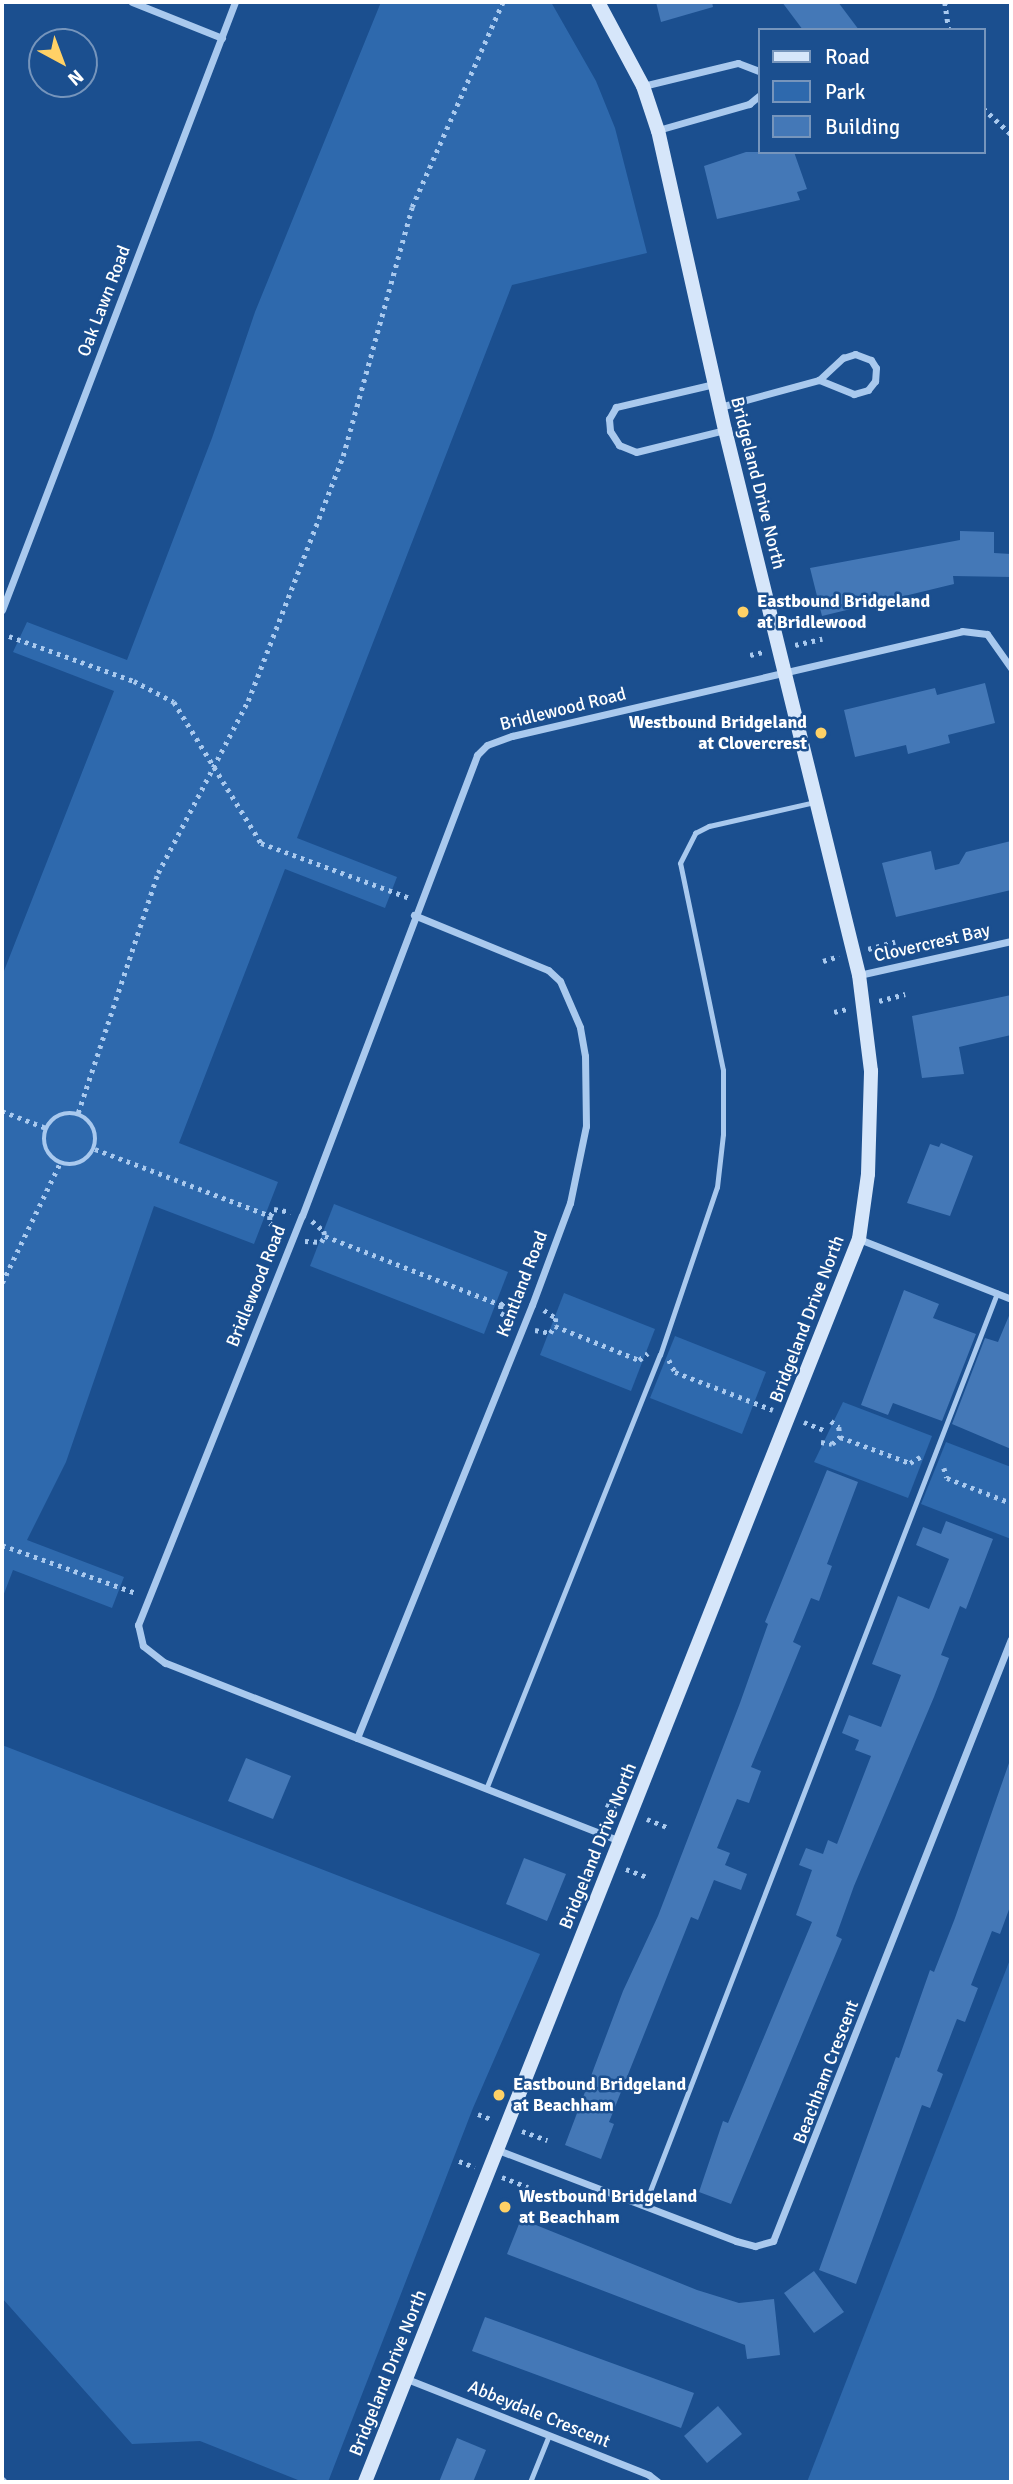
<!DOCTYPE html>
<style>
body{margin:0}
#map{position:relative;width:1013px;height:2484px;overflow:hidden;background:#1b4f8f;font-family:Signika,sans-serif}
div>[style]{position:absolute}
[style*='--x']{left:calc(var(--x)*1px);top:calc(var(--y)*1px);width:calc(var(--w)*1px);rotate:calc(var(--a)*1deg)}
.green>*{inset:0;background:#2e69ad}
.building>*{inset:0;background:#4478b7}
.path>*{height:4.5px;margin-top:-2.25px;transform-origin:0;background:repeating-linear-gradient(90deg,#a9c9ee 0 3.5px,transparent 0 8.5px)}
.path>.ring{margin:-2.25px;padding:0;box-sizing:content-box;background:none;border:4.5px solid #a9c9ee;border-radius:50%}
.lane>*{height:5px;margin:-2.5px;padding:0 2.5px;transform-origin:2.5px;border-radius:2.5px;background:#a9c9ee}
.street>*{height:7px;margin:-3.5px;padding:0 3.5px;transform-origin:3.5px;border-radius:3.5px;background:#a9c9ee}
.secondary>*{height:14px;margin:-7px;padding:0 7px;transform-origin:7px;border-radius:7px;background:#d6e6fa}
.dots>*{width:19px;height:19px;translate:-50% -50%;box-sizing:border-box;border:4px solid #1b4f8f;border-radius:50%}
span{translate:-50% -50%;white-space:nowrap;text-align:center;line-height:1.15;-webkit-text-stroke:5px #1b4f8f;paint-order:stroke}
.street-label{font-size:18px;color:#fff}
.poi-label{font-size:18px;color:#fff;font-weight:700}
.left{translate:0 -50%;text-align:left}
.right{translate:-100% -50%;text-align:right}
.frame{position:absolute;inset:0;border:4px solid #fff;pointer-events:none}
.legend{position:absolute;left:758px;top:28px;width:228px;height:126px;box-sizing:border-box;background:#1b4f8f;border:2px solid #7695bc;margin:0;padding:9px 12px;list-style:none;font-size:21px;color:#fff}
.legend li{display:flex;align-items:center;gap:14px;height:35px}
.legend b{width:35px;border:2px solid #7695bc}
.north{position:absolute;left:28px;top:28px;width:70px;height:70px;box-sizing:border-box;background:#1b4f8f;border:2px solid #7695bc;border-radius:50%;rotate:139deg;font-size:19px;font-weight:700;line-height:28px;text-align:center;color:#fff}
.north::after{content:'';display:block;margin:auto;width:24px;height:32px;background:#ffd166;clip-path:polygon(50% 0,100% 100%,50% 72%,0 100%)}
</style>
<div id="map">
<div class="green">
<i style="clip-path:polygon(381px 2px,551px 2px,596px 81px,615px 128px,647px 253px,512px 285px,297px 838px,397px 877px,385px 908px,285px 869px,179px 1143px,278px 1182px,254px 1244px,154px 1206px,66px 1462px,27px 1540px,124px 1577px,112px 1608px,13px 1570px,2px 1599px,2px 976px,114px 691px,13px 652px,27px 622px,127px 660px,212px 438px,255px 312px)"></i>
<i style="clip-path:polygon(334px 1204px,508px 1272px,484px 1334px,310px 1266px)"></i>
<i style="clip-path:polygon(564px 1293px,655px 1329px,631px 1391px,540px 1355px)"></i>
<i style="clip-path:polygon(675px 1336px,766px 1372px,742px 1434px,650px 1398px)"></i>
<i style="clip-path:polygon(843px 1402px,932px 1436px,908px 1498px,814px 1462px)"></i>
<i style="clip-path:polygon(946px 1442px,1011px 1467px,1011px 1539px,921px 1504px)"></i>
<i style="clip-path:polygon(2px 1745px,540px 1954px,473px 2108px,328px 2482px,303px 2482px,200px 2441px,132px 2444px,2px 2298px)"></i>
<i style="clip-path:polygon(1011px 1957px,1011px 2482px,807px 2482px)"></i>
</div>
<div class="building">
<i style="clip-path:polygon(656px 2px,712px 2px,713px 7px,661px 22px)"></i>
<i style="clip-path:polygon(782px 2px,838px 2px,859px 30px,803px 30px)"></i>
<i style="clip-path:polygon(746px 152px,794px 152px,807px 189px,797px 192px,800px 200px,717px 219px,704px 166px)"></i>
<i style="clip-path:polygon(960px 531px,994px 532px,994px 553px,1011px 554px,1011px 577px,953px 576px,954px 584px,822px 616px,810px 568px,960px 540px)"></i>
<i style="clip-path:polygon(985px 683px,995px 723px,948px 735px,950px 743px,908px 754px,906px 745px,855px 757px,844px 710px,935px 688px,937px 695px)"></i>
<i style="clip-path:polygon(1011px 841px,1011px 890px,896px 917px,882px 863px,931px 851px,935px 870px,959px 864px,966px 852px)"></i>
<i style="clip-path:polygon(1011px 995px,1011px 1035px,959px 1047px,964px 1074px,922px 1078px,912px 1016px)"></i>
<i style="clip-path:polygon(941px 1143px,973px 1156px,950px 1216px,907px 1203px,930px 1144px,939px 1147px)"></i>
<i style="clip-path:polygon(904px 1290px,939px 1304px,933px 1318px,976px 1334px,942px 1421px,893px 1403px,888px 1415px,861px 1405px)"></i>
<i style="clip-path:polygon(1011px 1311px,1011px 1449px,952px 1424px,985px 1338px,998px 1342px)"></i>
<i style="clip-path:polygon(827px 1470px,858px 1482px,827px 1564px,832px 1566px,819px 1601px,811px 1598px,793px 1642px,801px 1646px,751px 1767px,761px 1771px,749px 1803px,737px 1799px,717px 1848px,730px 1853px,725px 1865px,747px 1874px,741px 1890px,714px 1880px,698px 1920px,691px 1917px,609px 2122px,614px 2124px,601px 2159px,565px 2145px,623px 1991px,658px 1916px,740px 1703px,768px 1624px,765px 1622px)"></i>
<i style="clip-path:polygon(946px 1521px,993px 1539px,966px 1609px,960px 1606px,941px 1655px,949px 1658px,934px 1697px,854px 1886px,836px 1936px,842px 1939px,731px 2204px,699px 2192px,723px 2121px,728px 2123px,812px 1922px,796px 1915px,812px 1870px,799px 1865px,806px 1848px,823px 1854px,828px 1840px,837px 1844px,871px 1756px,855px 1750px,859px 1740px,842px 1733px,849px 1715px,881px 1727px,901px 1675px,872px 1664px,898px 1596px,929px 1609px,949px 1559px,916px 1545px,923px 1527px,941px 1534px)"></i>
<i style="clip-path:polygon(246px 1758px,291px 1776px,273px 1819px,228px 1801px)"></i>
<i style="clip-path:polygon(1009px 1763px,1011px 1904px,1000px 1934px,992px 1931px,971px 1985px,978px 1988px,965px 2022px,957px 2019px,937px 2071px,943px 2074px,930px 2108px,922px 2105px,856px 2284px,819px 2270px,896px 2057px,899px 2058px,930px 1970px,934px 1972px,955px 1918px)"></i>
<i style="clip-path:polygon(524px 1858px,566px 1874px,547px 1921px,506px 1904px)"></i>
<i style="clip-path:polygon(521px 2219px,697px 2290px,739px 2303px,774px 2299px,780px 2355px,747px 2359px,745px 2345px,507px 2254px)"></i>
<i style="clip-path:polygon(814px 2271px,844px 2312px,814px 2333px,784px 2293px)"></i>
<i style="clip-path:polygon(485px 2317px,694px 2393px,681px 2428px,472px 2351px)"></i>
<i style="clip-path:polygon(718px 2406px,742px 2434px,707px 2463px,684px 2436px)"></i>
<i style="clip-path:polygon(457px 2438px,486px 2450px,473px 2482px,439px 2482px)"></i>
</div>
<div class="path">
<i style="--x:945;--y:2;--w:28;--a:82"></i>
<i style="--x:983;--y:108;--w:38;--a:43"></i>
<i style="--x:9;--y:636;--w:133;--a:19.8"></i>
<i style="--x:134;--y:681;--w:45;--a:27.7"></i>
<i style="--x:174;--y:702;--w:166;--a:58.3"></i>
<i style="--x:261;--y:843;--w:159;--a:20.3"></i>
<i style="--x:795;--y:645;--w:28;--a:-13"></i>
<i style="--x:750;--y:655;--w:13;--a:-13"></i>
<i style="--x:868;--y:949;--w:28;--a:-15"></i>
<i style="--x:823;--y:961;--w:17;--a:-17"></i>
<i style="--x:879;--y:1001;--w:27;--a:-15"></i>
<i style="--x:834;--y:1012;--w:13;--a:-13"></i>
<i style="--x:2;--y:1111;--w:47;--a:21.1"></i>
<i class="ring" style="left:44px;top:1113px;width:47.5px;height:47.5px"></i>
<i style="--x:78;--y:1113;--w:253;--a:-71.6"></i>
<i style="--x:158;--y:873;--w:194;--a:-62.4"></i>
<i style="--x:248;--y:701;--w:263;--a:-68.8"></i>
<i style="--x:343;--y:456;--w:258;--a:-74.5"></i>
<i style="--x:412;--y:207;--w:224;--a:-66.1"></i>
<i style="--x:95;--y:1149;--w:187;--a:20.9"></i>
<i style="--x:270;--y:1216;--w:8;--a:-60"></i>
<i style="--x:274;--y:1209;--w:17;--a:10"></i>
<i style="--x:270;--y:1216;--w:7;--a:90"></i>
<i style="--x:270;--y:1223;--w:16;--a:38"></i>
<i style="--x:312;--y:1221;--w:16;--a:40"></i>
<i style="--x:324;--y:1231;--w:5;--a:79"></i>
<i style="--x:325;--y:1236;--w:189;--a:21.4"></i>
<i style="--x:501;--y:1305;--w:8;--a:-45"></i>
<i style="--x:507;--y:1299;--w:13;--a:9"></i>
<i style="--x:305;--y:1241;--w:16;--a:4"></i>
<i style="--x:321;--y:1242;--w:7;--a:-56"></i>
<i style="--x:2;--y:1283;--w:133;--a:-64.2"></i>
<i style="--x:501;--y:1305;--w:8;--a:90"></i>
<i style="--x:501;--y:1313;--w:15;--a:32"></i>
<i style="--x:544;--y:1310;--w:14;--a:34"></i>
<i style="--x:556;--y:1318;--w:8;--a:97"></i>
<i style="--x:555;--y:1326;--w:91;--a:22"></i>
<i style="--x:639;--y:1360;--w:11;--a:-38"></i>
<i style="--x:535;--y:1330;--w:15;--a:11"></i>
<i style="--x:550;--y:1333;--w:9;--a:-54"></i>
<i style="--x:669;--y:1360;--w:13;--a:63"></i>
<i style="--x:675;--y:1372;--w:105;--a:21.2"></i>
<i style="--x:831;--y:1421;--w:10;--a:37"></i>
<i style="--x:839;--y:1427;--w:10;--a:84"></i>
<i style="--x:840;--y:1437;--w:75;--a:20.4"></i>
<i style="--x:804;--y:1422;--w:24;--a:22"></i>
<i style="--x:821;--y:1442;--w:11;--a:10"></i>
<i style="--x:832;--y:1444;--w:11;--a:-41"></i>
<i style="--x:910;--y:1463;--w:12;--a:-31"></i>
<i style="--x:944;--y:1468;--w:10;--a:73"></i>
<i style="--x:947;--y:1478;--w:69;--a:21.3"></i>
<i style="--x:2;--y:1545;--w:142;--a:19.7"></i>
<i style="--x:606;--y:1804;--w:11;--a:22"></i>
<i style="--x:647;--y:1819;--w:24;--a:22"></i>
<i style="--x:626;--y:1869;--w:25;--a:21"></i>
<i style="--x:478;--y:2114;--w:14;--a:21"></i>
<i style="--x:522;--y:2131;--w:27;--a:20"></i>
<i style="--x:459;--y:2161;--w:17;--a:21"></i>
<i style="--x:502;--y:2177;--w:28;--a:21"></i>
</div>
<div class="lane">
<i style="--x:486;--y:1789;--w:468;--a:-68.2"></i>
<i style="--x:660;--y:1355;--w:177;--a:-71.3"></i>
<i style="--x:717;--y:1187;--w:53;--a:-83.5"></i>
<i style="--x:723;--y:1134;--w:64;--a:-90"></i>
<i style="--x:723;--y:1070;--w:211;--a:-101.7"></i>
<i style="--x:680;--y:863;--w:34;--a:-63"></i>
<i style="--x:695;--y:833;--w:16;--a:-27"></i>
<i style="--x:709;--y:826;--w:109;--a:-12.8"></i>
<i style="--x:645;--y:2204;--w:977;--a:-68.87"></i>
<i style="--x:530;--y:2482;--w:51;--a:-68"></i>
</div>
<div class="street">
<i style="--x:132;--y:2;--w:97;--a:21.8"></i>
<i style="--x:643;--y:86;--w:98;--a:-13.6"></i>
<i style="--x:738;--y:63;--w:22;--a:21"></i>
<i style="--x:658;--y:130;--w:95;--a:-15.9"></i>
<i style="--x:749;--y:104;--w:13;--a:-39"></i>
<i style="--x:714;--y:384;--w:101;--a:166.8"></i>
<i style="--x:616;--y:407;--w:14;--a:120"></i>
<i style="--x:609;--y:419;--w:12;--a:85"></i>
<i style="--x:610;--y:431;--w:17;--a:57"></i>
<i style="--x:619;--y:445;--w:18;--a:22"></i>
<i style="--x:636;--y:452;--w:92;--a:-13.9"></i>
<i style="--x:720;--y:407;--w:103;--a:-15.3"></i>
<i style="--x:819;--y:380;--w:33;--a:-43"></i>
<i style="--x:843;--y:358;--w:13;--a:-18"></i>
<i style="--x:855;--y:354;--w:17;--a:21"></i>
<i style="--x:871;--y:360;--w:9;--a:58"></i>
<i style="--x:876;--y:368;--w:13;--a:94"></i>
<i style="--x:875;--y:381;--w:11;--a:128"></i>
<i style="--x:868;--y:390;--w:15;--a:164"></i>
<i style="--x:854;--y:394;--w:38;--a:-158"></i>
<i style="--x:2;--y:610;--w:651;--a:-69.03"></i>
<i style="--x:859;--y:975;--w:156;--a:-12.6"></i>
<i style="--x:859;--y:1239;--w:163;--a:21.5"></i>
<i style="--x:357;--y:1738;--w:467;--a:-68"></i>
<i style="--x:532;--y:1305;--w:109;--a:-69.6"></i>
<i style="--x:570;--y:1203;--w:79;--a:-78.3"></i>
<i style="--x:586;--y:1126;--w:70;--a:-90.8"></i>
<i style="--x:585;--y:1056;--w:29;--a:-100"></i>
<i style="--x:580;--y:1027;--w:50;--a:-113.5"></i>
<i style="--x:560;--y:981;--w:16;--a:-137"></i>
<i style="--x:548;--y:970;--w:145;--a:-157.7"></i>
<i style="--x:620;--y:1841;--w:489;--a:-158.6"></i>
<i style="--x:165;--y:1663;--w:28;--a:-142"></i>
<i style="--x:143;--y:1646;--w:22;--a:-103"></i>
<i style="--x:138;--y:1625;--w:441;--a:-68.2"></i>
<i style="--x:302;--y:1216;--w:493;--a:-69.2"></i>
<i style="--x:477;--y:755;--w:14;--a:-45"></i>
<i style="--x:487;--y:745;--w:27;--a:-20"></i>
<i style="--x:512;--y:736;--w:462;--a:-13.1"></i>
<i style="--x:962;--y:631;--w:25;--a:7"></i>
<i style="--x:987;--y:634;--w:42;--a:54.8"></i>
<i style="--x:498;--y:2150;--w:255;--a:20.9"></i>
<i style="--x:736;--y:2241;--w:20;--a:15"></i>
<i style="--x:755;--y:2246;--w:19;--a:-16"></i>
<i style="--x:773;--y:2241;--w:647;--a:-68.43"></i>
<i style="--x:407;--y:2379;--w:260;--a:21.6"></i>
<i style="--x:649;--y:2475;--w:11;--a:38"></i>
<i style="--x:2;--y:2480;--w:3;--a:45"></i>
</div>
<div class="secondary">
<i style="--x:365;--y:2482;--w:1338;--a:-68.33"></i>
<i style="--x:859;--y:1239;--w:66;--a:-82.1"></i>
<i style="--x:868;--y:1174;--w:103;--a:-88.3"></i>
<i style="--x:871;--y:1071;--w:97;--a:-97.1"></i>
<i style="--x:859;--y:975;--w:561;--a:-103.81"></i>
<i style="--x:725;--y:430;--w:306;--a:-102.6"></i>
<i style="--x:658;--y:131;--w:47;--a:-108.4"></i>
<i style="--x:643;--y:86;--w:95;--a:-118.2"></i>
</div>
<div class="dots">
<i style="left:743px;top:612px;background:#ffd166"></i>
<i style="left:821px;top:733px;background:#ffd166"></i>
<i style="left:499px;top:2095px;background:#ffd166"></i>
<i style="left:505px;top:2207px;background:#ffd166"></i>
</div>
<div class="street-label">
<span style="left:104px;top:301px;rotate:-69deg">Oak Lawn Road</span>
<span style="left:758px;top:483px;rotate:76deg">Bridgeland Drive North</span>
<span style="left:563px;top:709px;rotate:-14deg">Bridlewood Road</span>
<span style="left:932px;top:943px;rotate:-13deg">Clovercrest Bay</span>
<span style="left:522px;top:1284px;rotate:-69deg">Kentland Road</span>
<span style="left:256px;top:1286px;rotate:-68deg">Bridlewood Road</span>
<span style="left:807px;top:1319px;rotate:-69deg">Bridgeland Drive North</span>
<span style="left:598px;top:1846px;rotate:-68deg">Bridgeland Drive North</span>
<span style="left:826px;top:2072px;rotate:-69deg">Beachham Crescent</span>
<span style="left:388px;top:2373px;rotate:-68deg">Bridgeland Drive North</span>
<span style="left:539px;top:2414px;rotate:22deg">Abbeydale Crescent</span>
</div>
<div class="poi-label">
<span class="left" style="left:757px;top:612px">Eastbound Bridgeland<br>at Bridlewood</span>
<span class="right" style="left:807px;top:733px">Westbound Bridgeland<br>at Clovercrest</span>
<span class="left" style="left:513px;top:2095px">Eastbound Bridgeland<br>at Beachham</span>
<span class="left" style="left:519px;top:2207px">Westbound Bridgeland<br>at Beachham</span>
</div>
<div class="frame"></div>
<ul class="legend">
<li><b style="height:9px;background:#d6e6fa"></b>Road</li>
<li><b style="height:19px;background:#2e69ad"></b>Park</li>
<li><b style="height:19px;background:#4478b7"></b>Building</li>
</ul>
<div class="north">N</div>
</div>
